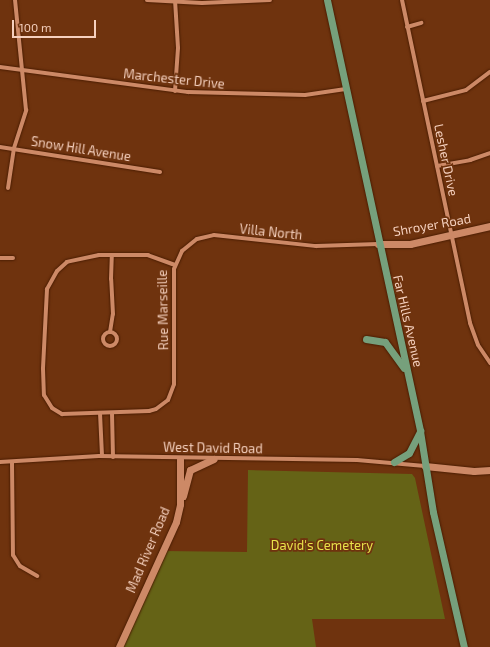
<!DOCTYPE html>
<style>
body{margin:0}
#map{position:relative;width:490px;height:647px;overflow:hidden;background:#6f330e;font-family:"Exo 2",sans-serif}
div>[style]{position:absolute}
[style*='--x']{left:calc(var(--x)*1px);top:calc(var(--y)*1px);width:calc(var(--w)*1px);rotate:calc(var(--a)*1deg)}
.green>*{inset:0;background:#656316}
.roads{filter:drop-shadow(0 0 1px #4a1d02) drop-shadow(0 0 1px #4a1d02)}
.street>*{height:4px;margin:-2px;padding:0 2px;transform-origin:2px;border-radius:2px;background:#cd8966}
.street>.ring{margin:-2px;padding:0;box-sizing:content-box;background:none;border:4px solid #cd8966;border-radius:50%}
.secondary>*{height:7px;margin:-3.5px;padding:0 3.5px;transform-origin:3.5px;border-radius:3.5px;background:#cd8966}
.primary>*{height:7px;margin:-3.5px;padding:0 3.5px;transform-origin:3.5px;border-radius:3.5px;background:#76a07c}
span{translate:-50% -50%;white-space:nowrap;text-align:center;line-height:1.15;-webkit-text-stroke:3.5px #6f330e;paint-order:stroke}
.street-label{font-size:13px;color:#f5d0be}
.park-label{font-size:13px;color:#e7e24a}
.scale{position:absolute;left:12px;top:20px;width:84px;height:18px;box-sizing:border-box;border:2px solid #f5d0be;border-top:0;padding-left:5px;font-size:12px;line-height:14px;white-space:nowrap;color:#f5d0be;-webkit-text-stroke:3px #6f330e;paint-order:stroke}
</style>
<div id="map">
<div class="green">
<i style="clip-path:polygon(248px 470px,412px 474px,415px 478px,445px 619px,312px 619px,316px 647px,119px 647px,163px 551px,247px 552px)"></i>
</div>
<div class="roads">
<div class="street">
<i style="--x:147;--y:0;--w:55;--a:3.1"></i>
<i style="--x:202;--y:3;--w:68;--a:-2.5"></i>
<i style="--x:175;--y:0;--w:48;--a:86.4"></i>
<i style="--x:178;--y:48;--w:43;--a:94"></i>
<i style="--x:402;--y:0;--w:330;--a:78.1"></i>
<i style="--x:470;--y:323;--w:23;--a:70"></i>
<i style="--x:478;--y:345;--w:22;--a:56"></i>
<i style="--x:407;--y:27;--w:15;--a:-16"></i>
<i style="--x:0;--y:67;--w:190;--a:7.6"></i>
<i style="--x:188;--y:92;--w:117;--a:1.5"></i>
<i style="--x:305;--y:95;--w:41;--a:-8.3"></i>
<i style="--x:423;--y:101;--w:44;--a:-14.3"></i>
<i style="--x:466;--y:90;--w:30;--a:-37"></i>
<i style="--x:0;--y:147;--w:162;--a:8.9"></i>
<i style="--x:437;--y:166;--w:34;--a:-10"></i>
<i style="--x:470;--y:160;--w:21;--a:-19"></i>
<i style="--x:8;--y:188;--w:40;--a:-81.5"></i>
<i style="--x:14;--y:148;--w:40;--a:-72"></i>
<i style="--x:26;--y:110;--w:111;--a:-95.7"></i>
<i style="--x:0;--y:258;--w:13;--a:0"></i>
<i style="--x:175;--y:265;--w:29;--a:-160"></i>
<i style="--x:148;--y:255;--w:49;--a:180"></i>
<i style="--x:99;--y:255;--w:33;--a:168"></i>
<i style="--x:67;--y:262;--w:13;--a:138"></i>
<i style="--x:57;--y:271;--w:21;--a:119"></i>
<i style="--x:47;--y:289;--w:80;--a:92.9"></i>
<i style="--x:43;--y:369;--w:26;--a:88"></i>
<i style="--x:44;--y:395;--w:15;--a:58"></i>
<i style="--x:52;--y:408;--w:12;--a:31"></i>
<i style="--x:62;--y:414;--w:87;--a:-2"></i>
<i style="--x:149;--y:411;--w:7;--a:-16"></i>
<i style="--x:156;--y:409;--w:15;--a:-37"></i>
<i style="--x:168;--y:400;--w:17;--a:-69"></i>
<i style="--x:174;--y:384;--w:115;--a:-90"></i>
<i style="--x:174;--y:269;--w:20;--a:-66"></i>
<i style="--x:182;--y:251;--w:19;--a:-39"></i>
<i style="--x:197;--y:239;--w:17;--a:-13"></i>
<i style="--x:214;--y:235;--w:103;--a:6.2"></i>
<i style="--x:316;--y:246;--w:62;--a:-1.8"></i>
<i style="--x:110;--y:332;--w:18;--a:-81"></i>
<i style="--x:113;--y:314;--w:35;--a:-93"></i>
<i style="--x:111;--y:279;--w:24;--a:-88"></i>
<i class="ring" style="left:103px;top:332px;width:10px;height:10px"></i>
<i style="--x:100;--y:413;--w:43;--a:87.3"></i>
<i style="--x:112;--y:413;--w:44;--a:88.7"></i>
<i style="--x:0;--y:462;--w:99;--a:-3.5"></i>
<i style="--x:99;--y:456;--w:258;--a:0.9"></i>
<i style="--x:357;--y:460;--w:68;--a:5"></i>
<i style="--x:12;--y:462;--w:93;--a:89.4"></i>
<i style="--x:13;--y:555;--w:13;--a:58"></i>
<i style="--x:20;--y:566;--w:20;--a:30"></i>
</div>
<div class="secondary">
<i style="--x:378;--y:244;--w:32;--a:0"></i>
<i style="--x:410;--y:244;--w:82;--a:-12.7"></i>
<i style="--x:425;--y:466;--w:49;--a:5.8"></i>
<i style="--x:474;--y:471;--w:16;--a:-4"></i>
<i style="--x:183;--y:496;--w:27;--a:-75"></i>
<i style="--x:190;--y:470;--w:26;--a:-25"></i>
<i style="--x:119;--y:647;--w:137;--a:-65.5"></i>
<i style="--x:176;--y:522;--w:18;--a:-77"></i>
<i style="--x:180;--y:504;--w:45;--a:-90"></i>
</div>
<div class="primary">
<i style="--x:327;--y:0;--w:441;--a:77.8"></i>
<i style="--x:420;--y:431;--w:82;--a:80.9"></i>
<i style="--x:433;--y:512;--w:139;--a:77.1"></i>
<i style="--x:366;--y:339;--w:19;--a:9"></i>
<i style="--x:385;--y:342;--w:32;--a:54"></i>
<i style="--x:394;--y:462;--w:17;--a:-31"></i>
<i style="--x:409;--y:453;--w:25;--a:-63"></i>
</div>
</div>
<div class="street-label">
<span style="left:174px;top:79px;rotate:6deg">Marchester Drive</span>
<span style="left:81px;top:149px;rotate:9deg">Snow Hill Avenue</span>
<span style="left:446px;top:160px;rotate:78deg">Lesher Drive</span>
<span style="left:432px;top:225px;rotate:-10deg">Shroyer Road</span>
<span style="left:271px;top:232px;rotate:6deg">Villa North</span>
<span style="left:163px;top:310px;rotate:-91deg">Rue Marseille</span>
<span style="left:408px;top:321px;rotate:77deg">Far Hills Avenue</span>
<span style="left:213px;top:448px;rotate:1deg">West David Road</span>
<span style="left:148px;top:550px;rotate:-67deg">Mad River Road</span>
</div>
<div class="park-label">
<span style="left:322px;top:545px">David's Cemetery</span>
</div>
<div class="scale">100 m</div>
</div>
